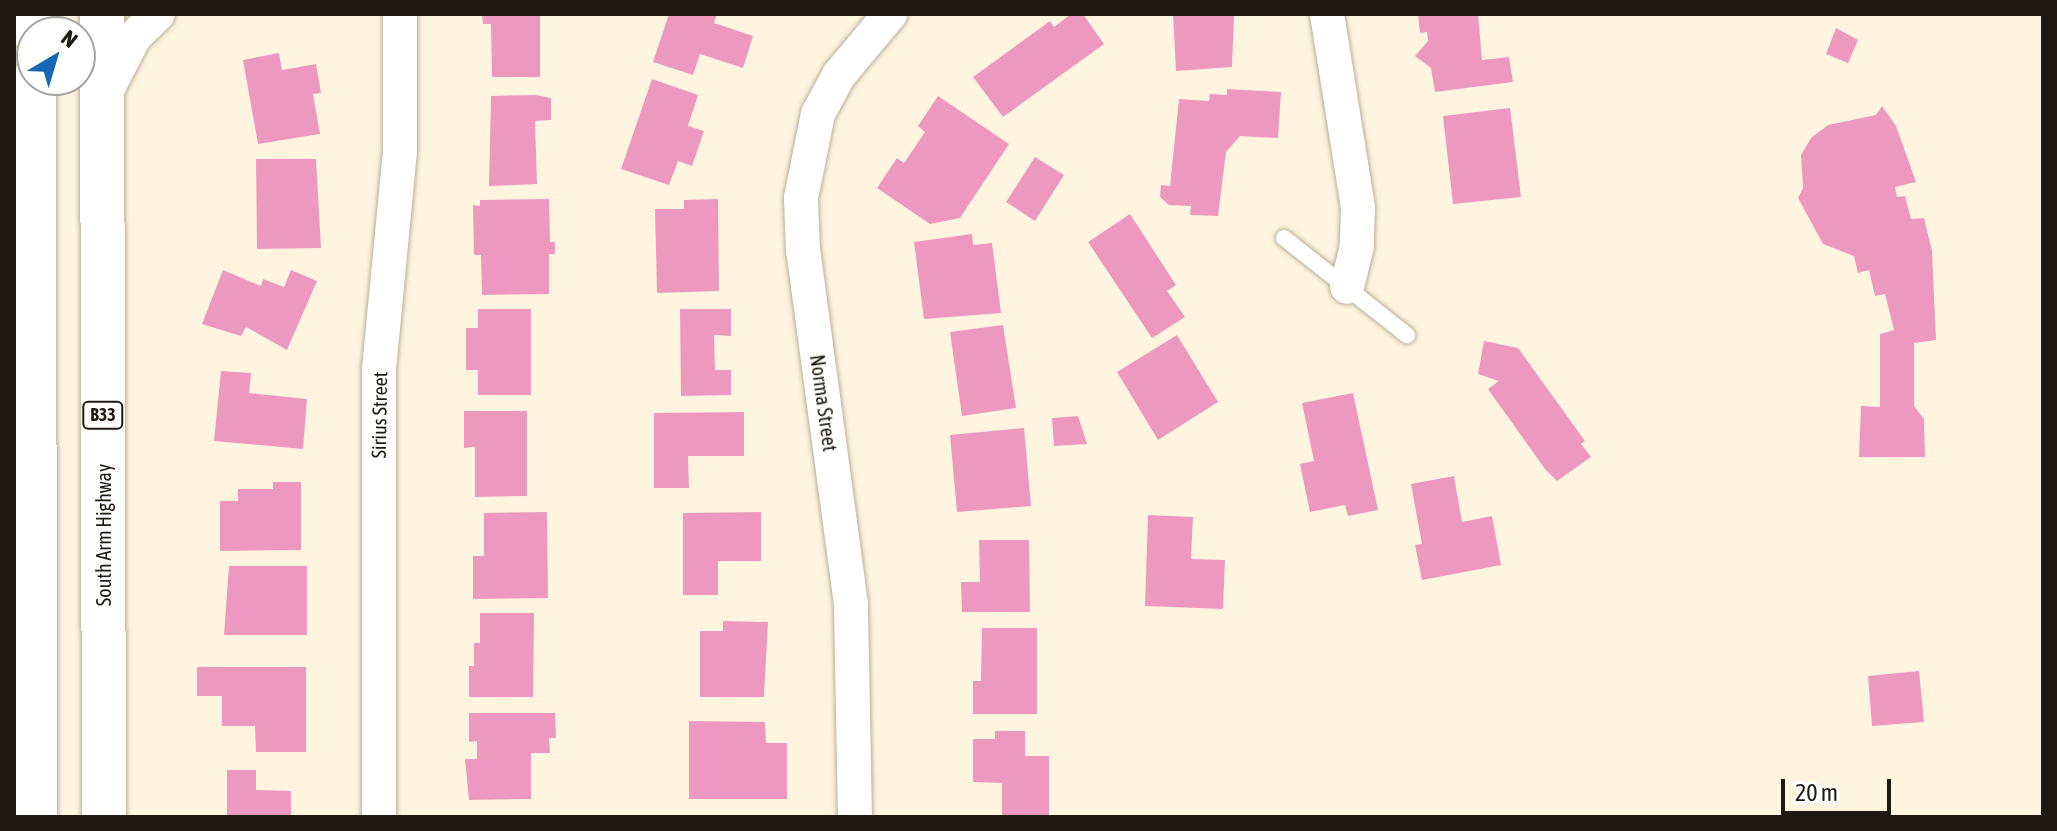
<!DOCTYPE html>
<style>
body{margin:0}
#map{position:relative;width:2057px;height:831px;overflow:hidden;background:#fff4e0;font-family:"Asap Condensed",sans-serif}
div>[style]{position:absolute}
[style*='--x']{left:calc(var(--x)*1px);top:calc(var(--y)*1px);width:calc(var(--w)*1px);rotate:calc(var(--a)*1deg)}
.building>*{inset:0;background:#ed99bf}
.roads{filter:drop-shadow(0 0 2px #bcaf97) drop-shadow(0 0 2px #bcaf97)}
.service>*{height:16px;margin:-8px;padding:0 8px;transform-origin:8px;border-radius:8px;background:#fff}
.minor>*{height:34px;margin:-17px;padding:0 17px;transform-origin:17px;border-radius:17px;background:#fff}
.primary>*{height:44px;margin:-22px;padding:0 22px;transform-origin:22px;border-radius:22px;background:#fff}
span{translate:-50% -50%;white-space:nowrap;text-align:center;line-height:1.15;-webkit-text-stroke:8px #fff;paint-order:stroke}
.shield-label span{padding:2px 6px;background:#fff;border:2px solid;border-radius:6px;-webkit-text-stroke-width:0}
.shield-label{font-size:18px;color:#1f1a11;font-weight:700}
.street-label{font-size:20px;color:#1f1a11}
.frame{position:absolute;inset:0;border:16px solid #1f1a11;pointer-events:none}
.north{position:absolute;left:16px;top:16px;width:80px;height:80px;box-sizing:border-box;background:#fff;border:2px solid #a5a3a0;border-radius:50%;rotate:38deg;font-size:22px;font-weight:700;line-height:32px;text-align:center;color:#1f1a11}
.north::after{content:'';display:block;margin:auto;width:28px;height:36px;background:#1767b6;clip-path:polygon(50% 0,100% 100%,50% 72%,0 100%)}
.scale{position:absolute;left:1781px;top:779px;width:110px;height:36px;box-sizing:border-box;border:4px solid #1f1a11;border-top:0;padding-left:10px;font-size:24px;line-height:28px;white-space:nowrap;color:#1f1a11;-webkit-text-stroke:6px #fff;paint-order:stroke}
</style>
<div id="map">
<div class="building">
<i style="clip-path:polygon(482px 14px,540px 14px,540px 77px,492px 77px,491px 24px,483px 24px)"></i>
<i style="clip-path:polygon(669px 14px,717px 14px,714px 23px,753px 36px,743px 68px,700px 54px,693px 75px,653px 62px)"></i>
<i style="clip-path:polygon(1071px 14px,1083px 14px,1104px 44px,1003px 117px,973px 77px,1050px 21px,1054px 27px)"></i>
<i style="clip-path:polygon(1173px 14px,1234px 14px,1232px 67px,1176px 71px)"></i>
<i style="clip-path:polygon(1418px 14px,1478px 14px,1482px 60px,1509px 57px,1513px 82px,1435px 92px,1431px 68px,1415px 56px,1428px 41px,1427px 32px,1420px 33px)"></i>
<i style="clip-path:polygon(1836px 28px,1858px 40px,1848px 63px,1826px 54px)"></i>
<i style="clip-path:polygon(279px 53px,282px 70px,316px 64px,321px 93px,313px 94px,320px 134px,258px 144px,243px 60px)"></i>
<i style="clip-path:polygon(652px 79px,698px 95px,688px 126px,704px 131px,692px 166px,678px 161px,669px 185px,621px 169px)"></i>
<i style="clip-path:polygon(1227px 89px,1281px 92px,1278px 138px,1240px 136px,1226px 152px,1218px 216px,1190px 215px,1191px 206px,1169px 205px,1160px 197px,1161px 185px,1170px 186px,1179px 99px,1209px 101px,1210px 94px,1227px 95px)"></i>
<i style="clip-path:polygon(536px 95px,551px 98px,551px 120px,535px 121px,537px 184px,489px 186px,491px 96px)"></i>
<i style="clip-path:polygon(938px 96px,1009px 144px,960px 218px,930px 224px,877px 188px,897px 158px,904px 163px,925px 132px,918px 126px)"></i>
<i style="clip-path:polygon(1882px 106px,1896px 126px,1916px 182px,1895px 187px,1897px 197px,1905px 196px,1911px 219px,1924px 218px,1932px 251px,1936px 340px,1914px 343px,1914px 406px,1924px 419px,1925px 457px,1859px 457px,1861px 406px,1880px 407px,1880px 334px,1894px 330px,1885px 294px,1875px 296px,1869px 270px,1858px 273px,1854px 256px,1823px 244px,1798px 198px,1803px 188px,1801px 155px,1811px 138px,1828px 125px,1876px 115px)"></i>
<i style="clip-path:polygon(1510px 108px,1521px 197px,1453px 204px,1443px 116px)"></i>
<i style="clip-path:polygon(1035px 157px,1064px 175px,1035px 221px,1006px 202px)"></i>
<i style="clip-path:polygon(256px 159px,316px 159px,321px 248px,257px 249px)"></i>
<i style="clip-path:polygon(549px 199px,550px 242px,555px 242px,555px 254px,549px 254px,549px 294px,482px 295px,481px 255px,474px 255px,473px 205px,480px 206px,480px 200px)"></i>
<i style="clip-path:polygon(718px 199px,719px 291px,657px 293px,655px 209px,684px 209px,684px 200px)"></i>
<i style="clip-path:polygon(1130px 214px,1176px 285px,1167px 291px,1185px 317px,1152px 338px,1088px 242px)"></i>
<i style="clip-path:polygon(972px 234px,973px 245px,992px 243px,1001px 313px,924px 319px,914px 242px)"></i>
<i style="clip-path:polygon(223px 270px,261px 286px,263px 279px,284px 287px,291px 270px,317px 281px,287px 350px,246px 327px,241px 336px,202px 324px)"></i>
<i style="clip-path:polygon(478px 309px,531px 309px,531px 395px,478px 395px,478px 370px,466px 370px,466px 328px,478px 328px)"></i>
<i style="clip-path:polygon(680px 309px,731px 309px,731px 336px,714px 335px,715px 370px,731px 370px,731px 395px,681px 396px)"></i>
<i style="clip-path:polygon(1003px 325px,1016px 408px,962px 416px,950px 332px)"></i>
<i style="clip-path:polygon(1177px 335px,1218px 402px,1158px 440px,1117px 372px)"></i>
<i style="clip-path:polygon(1484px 341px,1518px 348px,1585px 441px,1581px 444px,1591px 457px,1557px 481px,1545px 469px,1488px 389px,1499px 381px,1478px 374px)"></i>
<i style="clip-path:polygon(221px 371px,251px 373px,249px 393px,307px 399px,303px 449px,214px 441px)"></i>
<i style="clip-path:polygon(1353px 393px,1378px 510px,1348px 516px,1345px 505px,1310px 512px,1300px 464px,1314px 461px,1302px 403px)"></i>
<i style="clip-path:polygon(464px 411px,527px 411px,527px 496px,475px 497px,475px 447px,464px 448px)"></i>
<i style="clip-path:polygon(744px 412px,744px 456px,688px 456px,689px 488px,654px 488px,654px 413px)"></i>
<i style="clip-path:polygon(1078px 416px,1087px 444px,1054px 446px,1052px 418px)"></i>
<i style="clip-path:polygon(1024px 428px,1031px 506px,957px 512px,950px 435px)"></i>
<i style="clip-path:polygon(1454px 476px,1462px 522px,1492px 516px,1501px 565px,1422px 580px,1415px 545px,1422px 544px,1411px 484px)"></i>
<i style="clip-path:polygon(273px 482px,301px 482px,301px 550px,220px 551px,220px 501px,238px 501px,238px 489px,273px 489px)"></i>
<i style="clip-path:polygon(547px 512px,548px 598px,473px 599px,473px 556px,484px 556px,484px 513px)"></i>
<i style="clip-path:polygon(761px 512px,761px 561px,718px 561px,718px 595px,683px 595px,683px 513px)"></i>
<i style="clip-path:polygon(1148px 515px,1193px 517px,1191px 559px,1225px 560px,1223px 609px,1145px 606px)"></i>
<i style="clip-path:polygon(979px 540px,1029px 540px,1030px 612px,962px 612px,961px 582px,980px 582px)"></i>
<i style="clip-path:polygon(229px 566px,307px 566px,307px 635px,224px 635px)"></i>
<i style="clip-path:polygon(480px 613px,534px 613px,533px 697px,469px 697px,469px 666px,474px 666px,474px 643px,480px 643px)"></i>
<i style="clip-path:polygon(723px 621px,768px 622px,764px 697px,700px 697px,700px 631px,723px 631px)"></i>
<i style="clip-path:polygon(982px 628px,1037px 628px,1037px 714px,973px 714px,973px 681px,981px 681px)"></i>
<i style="clip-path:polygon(197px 667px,306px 667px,306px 752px,256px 752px,255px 726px,222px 726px,222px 696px,197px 696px)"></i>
<i style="clip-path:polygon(1919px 671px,1924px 722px,1872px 726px,1868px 676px)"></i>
<i style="clip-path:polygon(469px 713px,555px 713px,556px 738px,549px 738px,550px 753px,531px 753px,531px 799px,469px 800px,465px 759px,477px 759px,477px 741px,469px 742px)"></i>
<i style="clip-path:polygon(689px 721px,765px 722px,766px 743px,787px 743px,787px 799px,689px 799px)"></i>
<i style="clip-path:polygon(995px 731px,1025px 731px,1025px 756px,1049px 756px,1049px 817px,1002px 816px,1002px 783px,973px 782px,973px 739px,995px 739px)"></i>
<i style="clip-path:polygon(227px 770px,256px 770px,256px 790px,291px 791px,291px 817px,227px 817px)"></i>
</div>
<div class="roads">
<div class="service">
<i style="--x:1284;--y:238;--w:157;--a:38.3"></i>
</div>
<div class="minor">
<i style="--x:1327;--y:14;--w:196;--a:80.9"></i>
<i style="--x:1358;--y:208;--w:38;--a:92"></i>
<i style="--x:1357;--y:246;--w:42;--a:103.7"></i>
<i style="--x:104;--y:96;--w:66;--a:-63"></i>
<i style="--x:134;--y:37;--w:33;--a:-44"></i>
<i style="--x:379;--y:817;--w:448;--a:-90"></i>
<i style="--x:379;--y:369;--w:219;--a:-84.5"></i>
<i style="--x:400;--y:151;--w:137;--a:-90"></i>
<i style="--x:855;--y:817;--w:213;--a:-91.1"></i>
<i style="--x:851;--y:604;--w:356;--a:-97.7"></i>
<i style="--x:803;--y:251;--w:53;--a:-92.2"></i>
<i style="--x:801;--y:198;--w:86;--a:-78.6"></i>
<i style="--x:818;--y:114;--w:44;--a:-61.7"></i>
<i style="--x:839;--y:75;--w:80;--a:-50.1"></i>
</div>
<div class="primary">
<i style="--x:34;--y:14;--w:18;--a:90"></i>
<i style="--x:102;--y:14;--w:803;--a:89.86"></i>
<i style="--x:34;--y:80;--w:737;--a:89.92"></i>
</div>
</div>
<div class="shield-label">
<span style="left:103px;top:415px">B33</span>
</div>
<div class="street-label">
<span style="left:824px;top:403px;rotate:82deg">Norma Street</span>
<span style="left:379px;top:415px;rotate:-89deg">Sirius Street</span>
<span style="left:103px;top:535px;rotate:-90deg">South Arm Highway</span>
</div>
<div class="frame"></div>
<div class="north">N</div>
<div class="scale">20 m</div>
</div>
